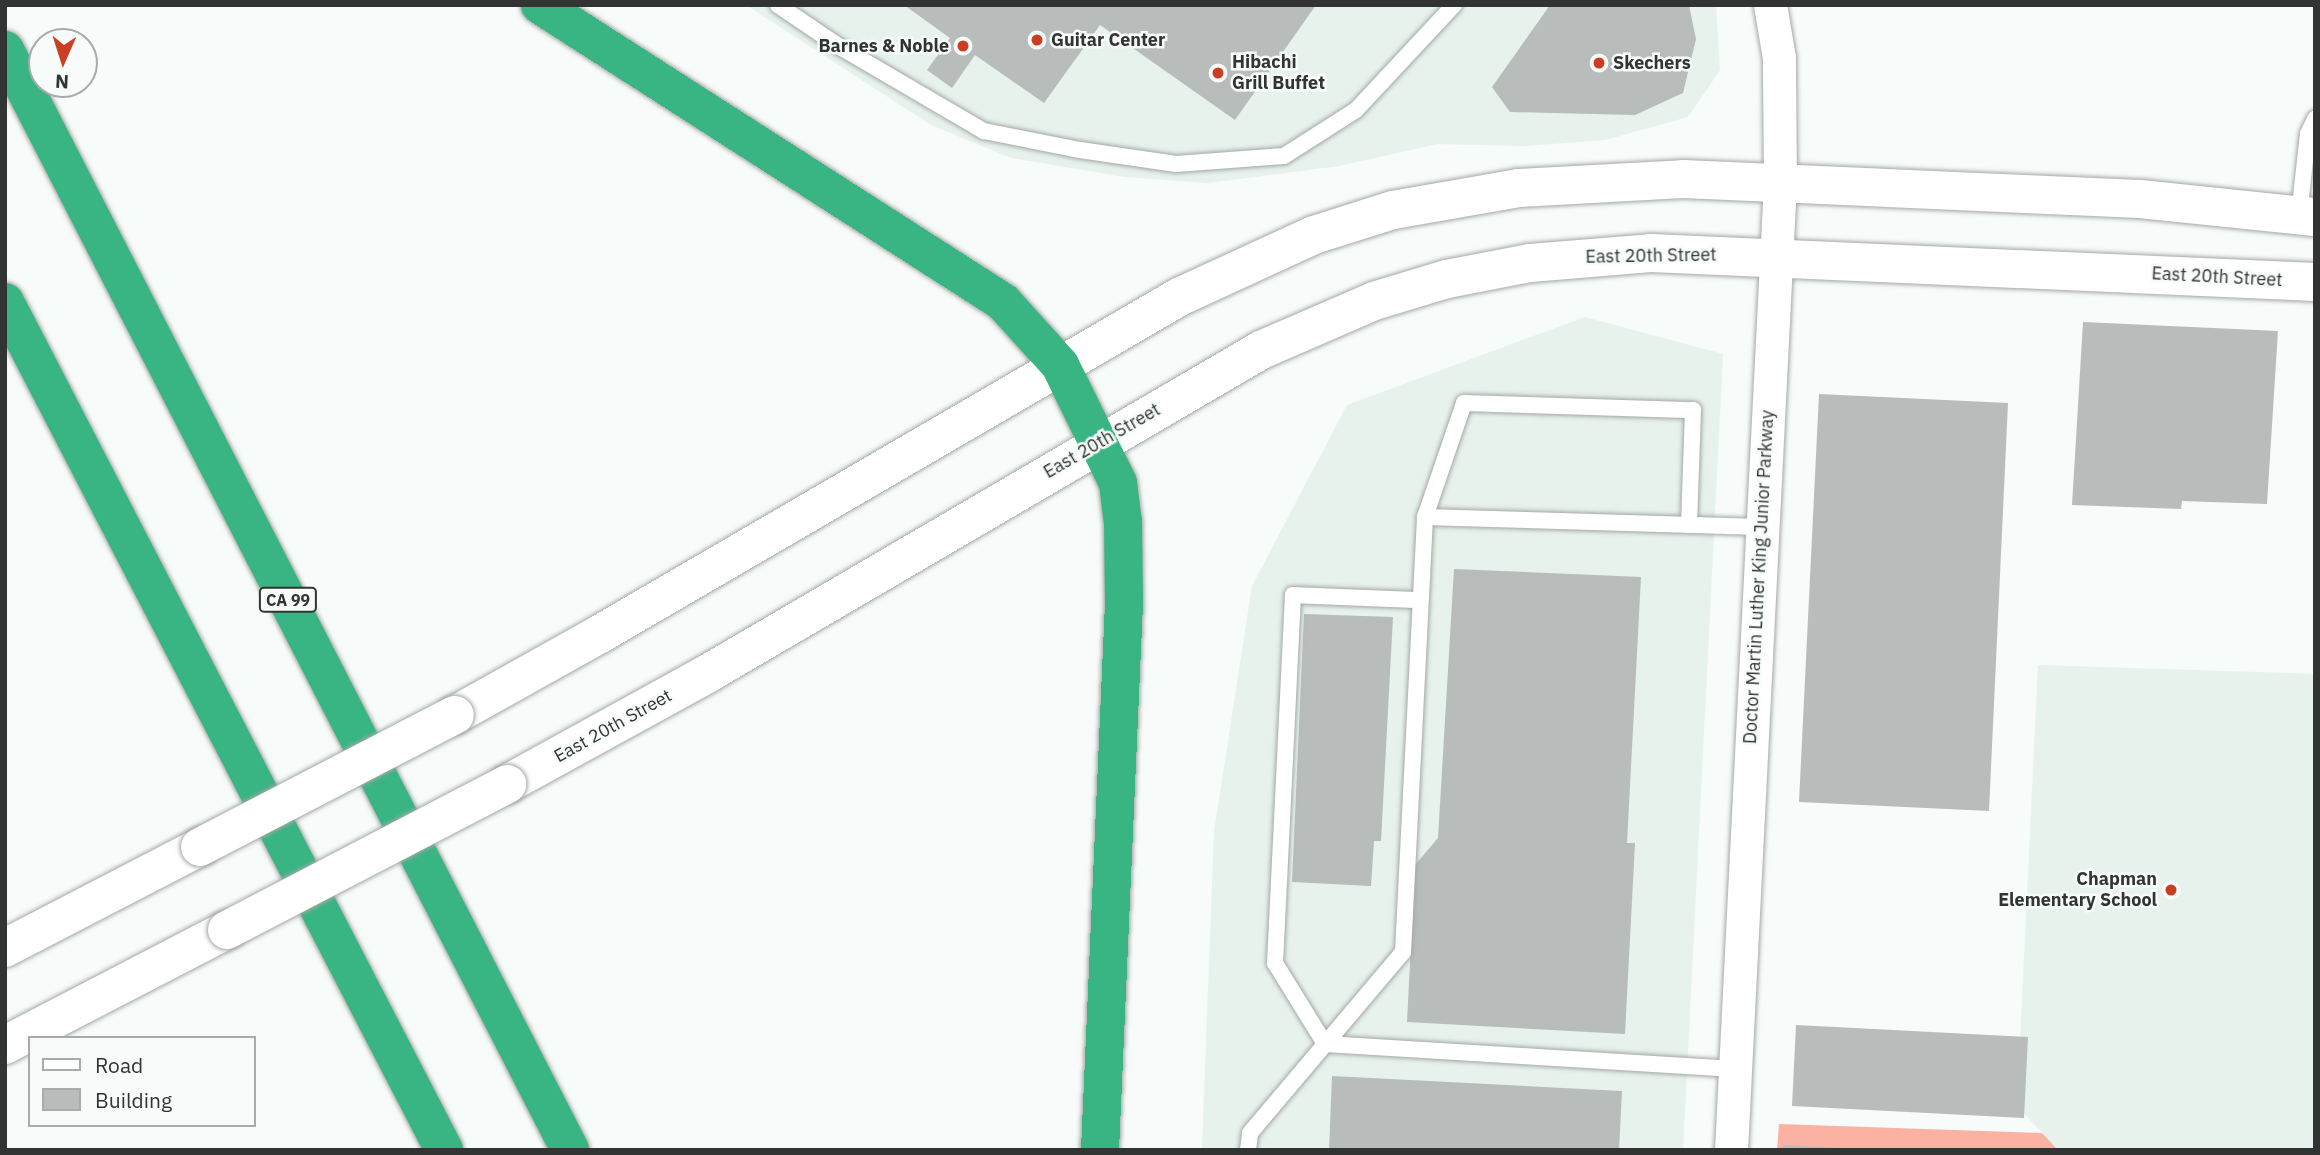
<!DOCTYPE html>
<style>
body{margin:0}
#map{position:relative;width:2320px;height:1155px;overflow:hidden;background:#f7fbf9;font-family:"IBM Plex Sans",sans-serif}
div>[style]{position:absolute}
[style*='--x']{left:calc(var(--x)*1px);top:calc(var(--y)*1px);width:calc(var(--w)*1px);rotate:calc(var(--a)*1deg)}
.built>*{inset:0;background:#e6f2eb}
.green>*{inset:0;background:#fbb2a2}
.building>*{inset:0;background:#b8bcba}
.roads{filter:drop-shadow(0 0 2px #a4a8a6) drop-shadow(0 0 2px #a4a8a6)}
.service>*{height:16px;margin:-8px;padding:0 8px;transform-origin:8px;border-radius:8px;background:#fff}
.minor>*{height:33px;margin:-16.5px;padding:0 16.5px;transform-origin:16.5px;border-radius:16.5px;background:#fff}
.tertiary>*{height:38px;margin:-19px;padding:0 19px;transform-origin:19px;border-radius:19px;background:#fff}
.motorway>*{height:38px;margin:-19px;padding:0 19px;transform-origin:19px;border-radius:19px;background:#38b582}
.bridges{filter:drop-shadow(0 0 2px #a4a8a6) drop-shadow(0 0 2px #a4a8a6)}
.tertiary-bridge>*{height:38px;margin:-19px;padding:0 19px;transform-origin:19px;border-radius:19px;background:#fff}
.dots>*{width:19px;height:19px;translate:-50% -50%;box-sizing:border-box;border:4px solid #f7fbf9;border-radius:50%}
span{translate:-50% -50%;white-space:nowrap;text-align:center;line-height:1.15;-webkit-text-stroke:5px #f7fbf9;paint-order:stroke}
.shield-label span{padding:2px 5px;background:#f7fbf9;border:2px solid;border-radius:5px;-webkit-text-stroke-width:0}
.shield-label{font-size:16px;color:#323433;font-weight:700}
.poi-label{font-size:18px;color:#323433;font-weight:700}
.left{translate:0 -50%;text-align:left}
.right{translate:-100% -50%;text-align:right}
.street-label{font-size:18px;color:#323433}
.frame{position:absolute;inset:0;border:7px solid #323433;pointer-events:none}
.legend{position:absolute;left:28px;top:1036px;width:228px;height:91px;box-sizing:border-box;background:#f7fbf9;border:2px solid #a8abaa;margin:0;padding:9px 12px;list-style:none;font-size:21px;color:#323433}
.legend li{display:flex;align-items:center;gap:14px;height:35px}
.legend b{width:35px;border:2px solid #a8abaa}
.north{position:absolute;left:28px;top:28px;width:70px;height:70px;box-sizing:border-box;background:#f7fbf9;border:2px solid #a8abaa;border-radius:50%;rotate:183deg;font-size:19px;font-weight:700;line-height:28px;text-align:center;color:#323433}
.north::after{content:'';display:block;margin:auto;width:24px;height:32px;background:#ca3f24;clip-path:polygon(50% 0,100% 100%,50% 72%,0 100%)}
</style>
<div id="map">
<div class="built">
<i style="clip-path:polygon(746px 5px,1716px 5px,1720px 70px,1688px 117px,1605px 140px,1523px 146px,1437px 144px,1339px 166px,1207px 183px,1124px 177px,1011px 158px,931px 125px)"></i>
<i style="clip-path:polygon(1585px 317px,1723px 354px,1683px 1150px,1202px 1150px,1214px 832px,1252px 586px,1347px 405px)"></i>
<i style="clip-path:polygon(2038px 665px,2315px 674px,2315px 1150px,2058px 1150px,2017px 1106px)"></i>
</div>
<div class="green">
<i style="clip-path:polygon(1779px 1124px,2042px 1133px,2058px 1150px,1777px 1150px)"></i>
</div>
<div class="building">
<i style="clip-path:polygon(904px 5px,1316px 5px,1235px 120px,1100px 25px,1044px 103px,975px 55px,952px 88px,927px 70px,950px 38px)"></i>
<i style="clip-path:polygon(1550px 5px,1689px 5px,1696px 39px,1683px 93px,1635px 115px,1510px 112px,1492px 87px)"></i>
<i style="clip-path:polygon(2083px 322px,2278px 331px,2267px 504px,2182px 501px,2181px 509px,2072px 505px)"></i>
<i style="clip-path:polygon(1819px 394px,2008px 403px,1989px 811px,1799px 802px)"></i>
<i style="clip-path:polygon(1454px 569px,1641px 577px,1627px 843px,1635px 843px,1625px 1034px,1407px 1022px,1415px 865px,1438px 838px)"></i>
<i style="clip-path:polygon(1304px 614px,1393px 617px,1381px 841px,1374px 841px,1371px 886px,1292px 882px)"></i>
<i style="clip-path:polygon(1796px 1025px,2028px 1037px,2024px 1118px,1792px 1106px)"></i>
<i style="clip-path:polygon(1332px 1076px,1622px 1091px,1619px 1150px,1329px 1150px)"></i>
<i style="clip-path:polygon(1783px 1145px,1842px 1148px,1842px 1150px,1783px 1150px)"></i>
</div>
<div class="roads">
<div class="service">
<i style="--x:778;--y:5;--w:75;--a:34.1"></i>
<i style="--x:840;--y:47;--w:167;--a:30.3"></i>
<i style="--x:984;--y:131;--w:98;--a:11.2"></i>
<i style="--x:1080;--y:150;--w:97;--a:8.3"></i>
<i style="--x:1176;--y:164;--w:108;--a:-4.2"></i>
<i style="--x:1284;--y:156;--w:85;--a:-32.6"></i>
<i style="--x:1356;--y:110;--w:144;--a:-47"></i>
<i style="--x:2299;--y:215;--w:81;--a:-83.7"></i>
<i style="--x:2308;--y:134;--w:17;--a:-65"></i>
<i style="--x:1425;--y:517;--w:336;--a:1.7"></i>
<i style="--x:1325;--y:1044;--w:95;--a:-121.7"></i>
<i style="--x:1275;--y:963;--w:368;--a:-87.2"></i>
<i style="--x:1293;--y:595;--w:127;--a:2.3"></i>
<i style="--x:1325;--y:1044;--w:411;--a:3.5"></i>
<i style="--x:1248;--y:1150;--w:17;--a:-83"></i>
<i style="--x:1250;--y:1133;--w:237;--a:-49.8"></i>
<i style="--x:1403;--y:952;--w:436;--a:-87.1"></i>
<i style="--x:1425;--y:517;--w:120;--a:-71.1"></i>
<i style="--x:1464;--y:403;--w:229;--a:1.8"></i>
<i style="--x:1693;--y:410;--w:115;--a:92"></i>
</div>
<div class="minor">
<i style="--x:1731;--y:1150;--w:968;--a:-87.1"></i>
<i style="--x:1780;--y:183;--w:125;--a:-90.5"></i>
<i style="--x:1779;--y:58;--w:54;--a:-99.6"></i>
</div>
<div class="tertiary">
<i style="--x:455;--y:715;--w:166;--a:-29.2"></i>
<i style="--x:600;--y:634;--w:670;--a:-30.2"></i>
<i style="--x:1179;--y:297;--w:149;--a:-24.7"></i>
<i style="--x:1314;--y:235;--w:83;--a:-17.6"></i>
<i style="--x:1393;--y:210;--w:128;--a:-9.9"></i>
<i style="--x:1519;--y:188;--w:164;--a:-3.1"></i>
<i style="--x:1683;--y:179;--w:457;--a:2.5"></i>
<i style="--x:2140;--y:199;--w:176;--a:5.9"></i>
<i style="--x:507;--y:784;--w:228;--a:-28.8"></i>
<i style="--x:707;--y:674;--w:642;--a:-30.32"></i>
<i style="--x:1261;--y:350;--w:123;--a:-23.4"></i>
<i style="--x:1374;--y:301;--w:76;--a:-16.8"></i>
<i style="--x:1447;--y:279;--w:85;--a:-10.9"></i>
<i style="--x:1530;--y:263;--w:121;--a:-4.7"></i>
<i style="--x:1651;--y:253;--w:665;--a:2.5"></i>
<i style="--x:5;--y:948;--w:220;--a:-27.4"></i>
<i style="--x:5;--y:1045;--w:250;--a:-27.4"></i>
</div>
<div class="motorway">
<i style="--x:540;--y:5;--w:550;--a:32.68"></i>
<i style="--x:1003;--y:302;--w:85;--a:47.9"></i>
<i style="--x:1060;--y:365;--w:131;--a:63.8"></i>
<i style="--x:1118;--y:483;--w:38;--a:83"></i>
<i style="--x:1123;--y:521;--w:82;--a:89.3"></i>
<i style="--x:1124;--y:603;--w:548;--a:92.51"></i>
<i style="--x:5;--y:50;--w:1237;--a:62.81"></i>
<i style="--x:5;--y:302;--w:955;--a:62.63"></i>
</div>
</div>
<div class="bridges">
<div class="tertiary-bridge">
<i style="--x:200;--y:847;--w:287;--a:-27.4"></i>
<i style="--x:227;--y:930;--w:316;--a:-27.5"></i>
</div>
</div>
<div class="dots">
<i style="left:1037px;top:40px;background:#ca3f24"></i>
<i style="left:963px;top:46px;background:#ca3f24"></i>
<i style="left:1599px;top:63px;background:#ca3f24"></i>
<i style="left:1218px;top:73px;background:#ca3f24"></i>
<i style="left:2171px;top:890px;background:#ca3f24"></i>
</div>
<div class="shield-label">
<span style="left:288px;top:600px">CA 99</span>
</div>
<div class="poi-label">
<span class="left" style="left:1051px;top:40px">Guitar Center</span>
<span class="right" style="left:949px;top:46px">Barnes &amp; Noble</span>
<span class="left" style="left:1232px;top:73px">Hibachi<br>Grill Buffet</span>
<span class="left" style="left:1613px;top:63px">Skechers</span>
<span class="right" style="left:2157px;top:890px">Chapman<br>Elementary School</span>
</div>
<div class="street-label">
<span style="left:1651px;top:256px;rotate:-1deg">East 20th Street</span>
<span style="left:2217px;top:277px;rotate:3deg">East 20th Street</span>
<span style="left:1102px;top:441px;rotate:-30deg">East 20th Street</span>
<span style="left:1759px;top:577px;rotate:-87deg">Doctor Martin Luther King Junior Parkway</span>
<span style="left:613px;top:726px;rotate:-29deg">East 20th Street</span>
</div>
<div class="frame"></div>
<ul class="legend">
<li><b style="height:9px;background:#fff"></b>Road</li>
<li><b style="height:19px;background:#b8bcba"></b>Building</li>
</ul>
<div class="north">N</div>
</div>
